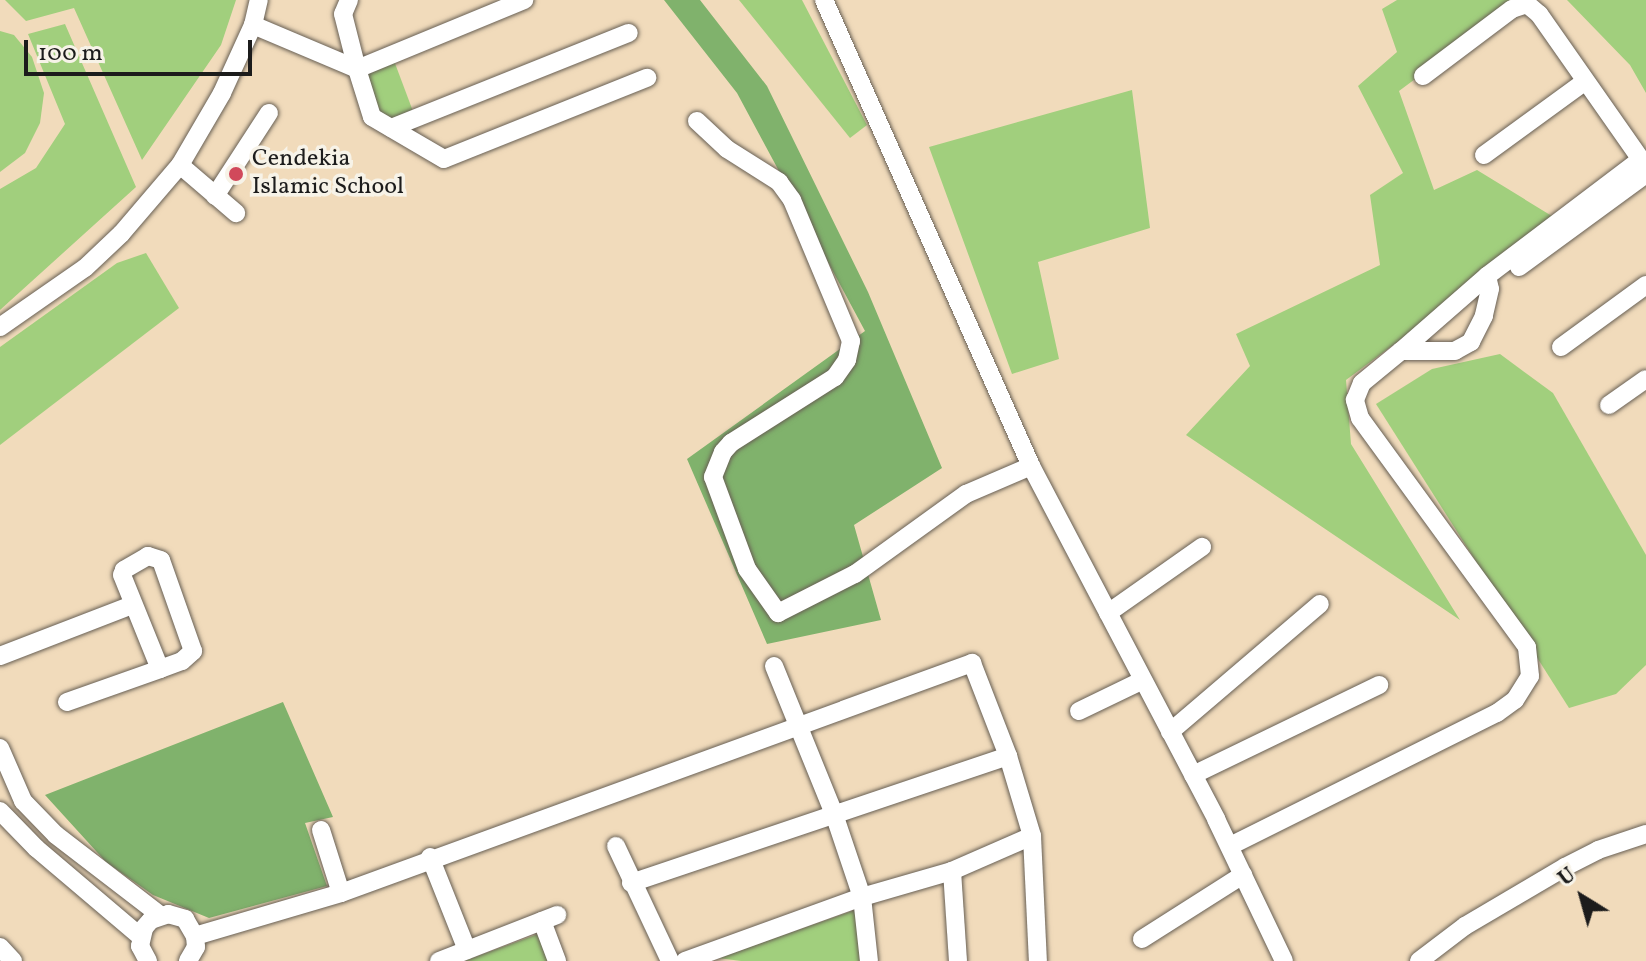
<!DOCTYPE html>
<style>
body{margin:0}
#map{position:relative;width:1646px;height:961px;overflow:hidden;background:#f1dbbb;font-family:Vollkorn,serif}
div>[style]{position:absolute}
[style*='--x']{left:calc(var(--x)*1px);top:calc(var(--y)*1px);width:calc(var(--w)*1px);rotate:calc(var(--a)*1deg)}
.green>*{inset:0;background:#a1cf7d}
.forest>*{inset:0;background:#80b26c}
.roads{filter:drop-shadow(0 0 2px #675f54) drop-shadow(0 0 2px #675f54)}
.minor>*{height:18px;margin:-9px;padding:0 9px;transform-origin:9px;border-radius:9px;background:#fff}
.dots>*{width:22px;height:22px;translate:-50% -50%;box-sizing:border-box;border:4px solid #f7f3e8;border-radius:50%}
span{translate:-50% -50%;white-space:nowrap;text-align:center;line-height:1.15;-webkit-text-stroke:7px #f7f3e8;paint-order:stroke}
.poi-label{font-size:24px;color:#1c1c1c}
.left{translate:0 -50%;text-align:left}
.north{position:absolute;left:1542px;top:857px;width:80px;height:80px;-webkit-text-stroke:6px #f7f3e8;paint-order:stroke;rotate:323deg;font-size:22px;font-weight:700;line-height:32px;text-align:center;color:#1c1c1c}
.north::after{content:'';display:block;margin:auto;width:28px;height:36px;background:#1c1c1c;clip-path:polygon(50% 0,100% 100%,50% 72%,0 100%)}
.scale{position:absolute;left:24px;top:40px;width:228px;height:36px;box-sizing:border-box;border:4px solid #1c1c1c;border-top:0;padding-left:10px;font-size:24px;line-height:28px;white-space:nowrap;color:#1c1c1c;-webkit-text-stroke:6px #f7f3e8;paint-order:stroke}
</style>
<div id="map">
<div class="green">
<i style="clip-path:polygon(5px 0,236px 0,221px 45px,142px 160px,74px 8px,26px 21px)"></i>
<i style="clip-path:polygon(739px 0,802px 0,867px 125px,850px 138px)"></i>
<i style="clip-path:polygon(1397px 0,1521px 0,1399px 91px,1434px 190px,1477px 170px,1560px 221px,1346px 380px,1351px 444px,1460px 620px,1186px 435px,1250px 366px,1236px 334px,1380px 265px,1370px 195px,1403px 173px,1358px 86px,1397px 52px,1382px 9px)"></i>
<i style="clip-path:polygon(1567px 0,1646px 0,1646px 93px,1630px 65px)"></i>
<i style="clip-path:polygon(65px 24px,136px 187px,0 310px,0 189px,36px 168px,65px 124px,28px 34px)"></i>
<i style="clip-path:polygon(0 31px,14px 35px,32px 57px,44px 93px,40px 123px,25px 153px,0 172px)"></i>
<i style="clip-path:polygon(393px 58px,414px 114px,392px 122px,377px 113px,362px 71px)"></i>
<i style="clip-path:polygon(1132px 90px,1150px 228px,1038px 262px,1059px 359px,1012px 374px,929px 147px)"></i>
<i style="clip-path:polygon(146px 253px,179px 308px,0 445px,0 347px,117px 263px)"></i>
<i style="clip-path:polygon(1500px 354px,1553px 393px,1646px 555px,1646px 665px,1616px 694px,1569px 708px,1376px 404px,1432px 369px)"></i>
<i style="clip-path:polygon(855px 910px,860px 961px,741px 961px,718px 958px)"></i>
<i style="clip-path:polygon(538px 934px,548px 961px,464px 961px)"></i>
</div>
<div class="forest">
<i style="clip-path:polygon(664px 0,700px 0,767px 86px,868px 292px,942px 468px,854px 525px,881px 620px,767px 644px,687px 459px,865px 331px,737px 93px)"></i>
<i style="clip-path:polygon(283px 702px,333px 817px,305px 823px,327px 886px,209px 918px,153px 895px,106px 862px,45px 795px)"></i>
</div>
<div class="roads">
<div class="minor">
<i style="--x:349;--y:0;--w:15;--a:113"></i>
<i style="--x:343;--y:14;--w:57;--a:75.7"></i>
<i style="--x:357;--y:69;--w:181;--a:-22.4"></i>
<i style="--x:824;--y:0;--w:510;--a:66.05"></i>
<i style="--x:1031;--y:466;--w:399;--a:62.3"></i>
<i style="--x:1216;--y:819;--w:157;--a:64.4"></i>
<i style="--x:253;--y:25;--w:113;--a:22.9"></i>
<i style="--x:357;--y:69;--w:50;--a:72.6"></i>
<i style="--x:372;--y:117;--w:83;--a:30.3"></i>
<i style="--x:444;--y:159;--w:219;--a:-21.8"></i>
<i style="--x:1423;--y:76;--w:111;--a:-37"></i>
<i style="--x:1512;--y:9;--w:16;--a:-18"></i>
<i style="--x:1527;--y:4;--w:16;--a:40"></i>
<i style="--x:1539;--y:14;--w:187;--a:55"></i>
<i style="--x:697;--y:121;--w:41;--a:43"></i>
<i style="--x:727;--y:149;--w:62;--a:32.4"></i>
<i style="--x:779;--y:182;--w:22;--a:54"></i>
<i style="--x:792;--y:200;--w:153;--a:67.3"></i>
<i style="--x:851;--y:341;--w:19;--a:102"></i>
<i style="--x:847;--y:360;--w:21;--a:125"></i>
<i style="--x:835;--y:377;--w:123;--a:147.6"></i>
<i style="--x:731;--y:443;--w:12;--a:132"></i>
<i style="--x:723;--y:452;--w:27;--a:112"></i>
<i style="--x:713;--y:477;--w:98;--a:69.7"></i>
<i style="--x:747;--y:569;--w:54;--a:54.8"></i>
<i style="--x:778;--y:613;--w:86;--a:-26.9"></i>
<i style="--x:855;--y:574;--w:137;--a:-35.8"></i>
<i style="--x:966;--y:494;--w:71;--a:-23.3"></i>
<i style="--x:391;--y:128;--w:256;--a:-21.8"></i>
<i style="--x:1484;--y:155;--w:124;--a:-36.1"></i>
<i style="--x:180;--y:165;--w:74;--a:40.6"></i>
<i style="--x:215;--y:196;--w:99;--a:-57"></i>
<i style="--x:1519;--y:267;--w:157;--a:-36.2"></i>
<i style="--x:1487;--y:276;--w:13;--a:77"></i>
<i style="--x:1490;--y:289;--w:28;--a:103"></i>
<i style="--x:1484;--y:316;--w:29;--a:117"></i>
<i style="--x:1471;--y:342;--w:18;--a:151"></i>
<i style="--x:1455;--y:351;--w:54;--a:180"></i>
<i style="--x:1401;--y:351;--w:114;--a:-41.1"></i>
<i style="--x:1487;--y:276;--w:193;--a:-37.2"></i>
<i style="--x:0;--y:327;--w:103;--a:-34.8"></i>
<i style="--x:85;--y:268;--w:50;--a:-43.4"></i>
<i style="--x:121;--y:234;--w:91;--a:-49.5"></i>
<i style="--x:180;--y:165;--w:83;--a:-59.7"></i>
<i style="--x:222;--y:93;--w:75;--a:-65.5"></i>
<i style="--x:253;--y:25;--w:26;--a:-77"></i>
<i style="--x:1561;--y:347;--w:105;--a:-36.1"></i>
<i style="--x:1609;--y:405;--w:45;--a:-35.1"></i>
<i style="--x:1108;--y:613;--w:115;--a:-35.1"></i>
<i style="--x:0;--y:656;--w:142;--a:-21.1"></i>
<i style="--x:774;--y:666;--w:160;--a:67.9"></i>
<i style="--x:834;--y:814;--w:88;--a:71.4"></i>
<i style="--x:862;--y:897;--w:64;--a:83.8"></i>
<i style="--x:67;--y:702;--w:99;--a:-19.5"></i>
<i style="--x:160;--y:669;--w:23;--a:-20"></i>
<i style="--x:182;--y:661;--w:15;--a:-42"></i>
<i style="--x:193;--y:651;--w:96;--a:-109.4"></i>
<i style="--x:161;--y:560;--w:14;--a:-163"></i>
<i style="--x:148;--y:556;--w:28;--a:150"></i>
<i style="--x:124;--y:570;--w:5;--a:112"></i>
<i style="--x:122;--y:575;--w:101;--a:68"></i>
<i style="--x:1079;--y:711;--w:71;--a:-25.8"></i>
<i style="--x:1170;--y:732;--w:197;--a:-40.5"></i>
<i style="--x:0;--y:748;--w:58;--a:66.5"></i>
<i style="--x:23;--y:801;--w:47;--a:45.9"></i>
<i style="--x:56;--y:835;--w:131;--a:37.6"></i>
<i style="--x:1193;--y:775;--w:207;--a:-25.8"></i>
<i style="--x:0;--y:811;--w:52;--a:45.8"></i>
<i style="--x:36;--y:848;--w:138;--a:40.3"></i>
<i style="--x:321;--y:830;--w:66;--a:72.4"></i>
<i style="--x:616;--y:846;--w:127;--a:64.8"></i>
<i style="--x:1230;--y:846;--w:298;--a:-26.5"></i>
<i style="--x:1497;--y:713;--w:22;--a:-36"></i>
<i style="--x:1515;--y:700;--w:28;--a:-58"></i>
<i style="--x:1530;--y:676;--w:29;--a:-96"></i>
<i style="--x:1527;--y:647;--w:283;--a:-126.1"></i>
<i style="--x:1360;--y:418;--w:19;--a:-106"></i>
<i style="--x:1355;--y:400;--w:18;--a:-68"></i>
<i style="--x:1362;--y:383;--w:50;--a:-39.4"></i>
<i style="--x:430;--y:857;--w:100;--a:68.3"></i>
<i style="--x:952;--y:871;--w:90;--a:86.2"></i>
<i style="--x:631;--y:883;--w:398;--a:-18.6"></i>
<i style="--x:542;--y:921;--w:43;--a:69.4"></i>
<i style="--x:195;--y:936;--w:152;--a:-16.4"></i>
<i style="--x:341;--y:893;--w:672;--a:-20.03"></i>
<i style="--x:972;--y:663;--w:100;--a:68.8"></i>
<i style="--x:1008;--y:756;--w:84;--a:73.3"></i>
<i style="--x:1032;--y:836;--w:125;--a:87.3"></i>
<i style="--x:1142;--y:939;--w:120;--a:-32.4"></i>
<i style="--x:0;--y:947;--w:19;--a:47"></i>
<i style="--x:148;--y:961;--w:17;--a:-118"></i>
<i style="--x:140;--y:946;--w:18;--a:-77"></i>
<i style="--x:144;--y:928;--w:11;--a:-49"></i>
<i style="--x:151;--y:920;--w:18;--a:-19"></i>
<i style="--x:168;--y:914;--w:18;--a:16"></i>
<i style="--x:185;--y:919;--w:20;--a:60"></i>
<i style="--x:195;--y:936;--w:11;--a:85"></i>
<i style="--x:196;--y:947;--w:16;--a:120"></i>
<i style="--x:439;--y:961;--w:127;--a:-21.3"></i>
<i style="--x:685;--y:961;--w:188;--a:-19.9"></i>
<i style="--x:862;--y:897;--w:94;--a:-16.1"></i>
<i style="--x:952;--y:871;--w:87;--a:-23.6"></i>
<i style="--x:1419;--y:961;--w:58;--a:-37.3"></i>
<i style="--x:1465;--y:926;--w:116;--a:-30.5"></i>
<i style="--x:1565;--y:867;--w:37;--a:-27"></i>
<i style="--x:1598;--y:850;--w:51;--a:-18.4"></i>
</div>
</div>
<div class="dots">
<i style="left:236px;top:174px;background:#d1495b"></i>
</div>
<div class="poi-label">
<span class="left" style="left:252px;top:174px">Cendekia<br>Islamic School</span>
</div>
<div class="north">U</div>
<div class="scale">100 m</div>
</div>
